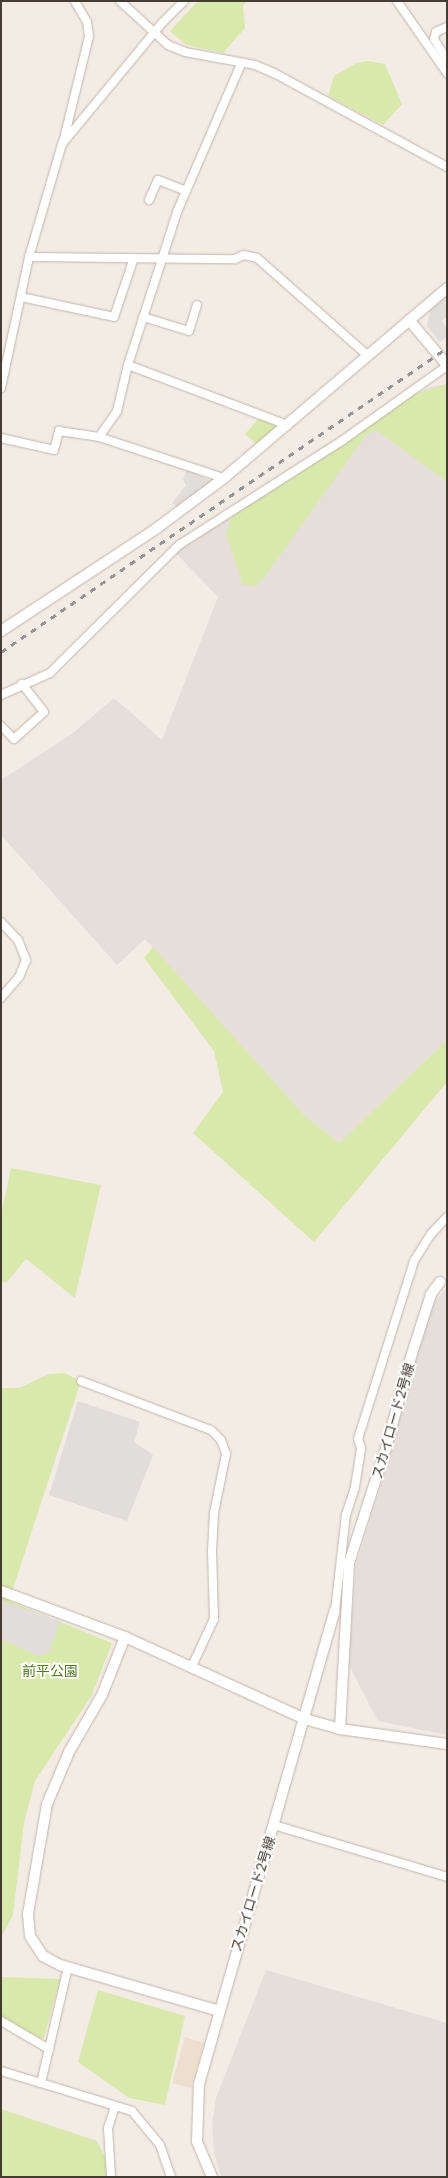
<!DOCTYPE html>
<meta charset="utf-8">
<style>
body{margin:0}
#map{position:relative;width:448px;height:2178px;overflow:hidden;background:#f3ece5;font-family:Lato,"Noto Sans JP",sans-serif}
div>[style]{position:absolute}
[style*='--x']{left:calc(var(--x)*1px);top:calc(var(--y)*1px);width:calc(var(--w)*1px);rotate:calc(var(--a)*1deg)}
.industrial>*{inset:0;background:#e5deda}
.education>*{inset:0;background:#eddfce}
.green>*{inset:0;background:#d9e9ac}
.parking>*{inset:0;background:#e1ddda}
.roads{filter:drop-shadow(0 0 1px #c2b5aa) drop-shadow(0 0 1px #c2b5aa)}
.minor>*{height:8px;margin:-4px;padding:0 4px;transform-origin:4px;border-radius:4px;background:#fff}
.tertiary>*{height:10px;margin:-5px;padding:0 5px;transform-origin:5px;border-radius:5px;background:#fff}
.rail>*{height:2.5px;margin-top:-1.25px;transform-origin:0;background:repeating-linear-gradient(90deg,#959595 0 6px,transparent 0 12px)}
span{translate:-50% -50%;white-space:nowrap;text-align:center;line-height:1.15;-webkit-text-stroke:4px #fff;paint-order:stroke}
.street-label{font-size:14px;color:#463c34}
.park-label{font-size:14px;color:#547925}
.frame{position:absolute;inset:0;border:2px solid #463c34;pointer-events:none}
</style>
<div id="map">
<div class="industrial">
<i style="clip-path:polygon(447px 384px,447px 1040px,339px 1143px,304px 1115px,145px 939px,117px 965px,1px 835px,1px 780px,73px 733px,114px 698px,162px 740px,218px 597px,176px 553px,195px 537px,429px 387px)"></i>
<i style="clip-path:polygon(447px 1287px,447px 1735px,378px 1721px,348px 1664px,356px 1565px,388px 1463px,413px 1362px,434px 1303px)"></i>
<i style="clip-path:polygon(266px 1970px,447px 2023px,447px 2177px,221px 2177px,214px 2153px,212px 2124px,216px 2098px)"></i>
</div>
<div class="education">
<i style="clip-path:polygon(185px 2037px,204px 2043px,191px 2088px,172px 2083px)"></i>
</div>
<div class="green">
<i style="clip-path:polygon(198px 1px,247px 1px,243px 6px,245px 28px,223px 53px,186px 45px,170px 31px)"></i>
<i style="clip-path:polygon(368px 61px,385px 64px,402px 104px,383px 125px,328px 96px,334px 76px,356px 63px)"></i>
<i style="clip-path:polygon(447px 384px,447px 482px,376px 430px,366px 435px,263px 579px,254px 586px,243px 585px,225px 531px,229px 528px,230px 518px,411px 395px)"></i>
<i style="clip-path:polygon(260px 417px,278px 427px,257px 445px,245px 434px)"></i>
<i style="clip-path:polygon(153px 947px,304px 1115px,339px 1143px,447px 1040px,447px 1082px,314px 1242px,193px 1133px,223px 1092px,214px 1051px,144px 958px)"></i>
<i style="clip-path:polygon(11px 1168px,101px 1185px,75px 1298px,26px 1259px,6px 1283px,1px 1281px,1px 1215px)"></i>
<i style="clip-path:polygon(64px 1373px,81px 1381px,9px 1601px,112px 1643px,92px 1695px,35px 1781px,24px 1823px,13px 1915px,1px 1938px,1px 1388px,19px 1388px,49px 1374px)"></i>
<i style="clip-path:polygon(1px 1977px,60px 1979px,44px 2038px,36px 2038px,1px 2016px)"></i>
<i style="clip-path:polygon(98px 1990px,185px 2016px,165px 2105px,129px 2098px,78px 2062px)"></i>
<i style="clip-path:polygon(1px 2109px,97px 2141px,110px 2167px,111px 2177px,1px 2177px)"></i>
</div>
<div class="parking">
<i style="clip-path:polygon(447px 295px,447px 317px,442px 321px,447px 328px,447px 337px,440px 342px,427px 326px,430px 310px)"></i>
<i style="clip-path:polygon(187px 469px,213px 482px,178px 508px,172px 503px,186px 485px,183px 480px)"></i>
<i style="clip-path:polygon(78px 1401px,140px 1422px,134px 1442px,153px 1455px,127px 1521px,49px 1495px)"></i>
<i style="clip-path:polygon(1px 1601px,60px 1621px,49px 1652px,38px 1656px,1px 1639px)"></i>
</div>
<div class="roads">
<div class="minor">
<i style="--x:120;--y:1;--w:65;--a:42.5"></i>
<i style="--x:168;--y:45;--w:18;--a:22"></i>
<i style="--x:185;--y:52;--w:71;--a:10.5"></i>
<i style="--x:255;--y:65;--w:21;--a:23"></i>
<i style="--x:274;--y:73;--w:197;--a:28.5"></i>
<i style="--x:397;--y:1;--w:88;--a:55.2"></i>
<i style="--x:447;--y:27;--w:12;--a:156"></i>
<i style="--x:436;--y:32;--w:7;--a:106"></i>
<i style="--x:434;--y:39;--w:25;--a:58"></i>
<i style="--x:63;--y:143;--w:110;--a:-76.3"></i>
<i style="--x:89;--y:36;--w:14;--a:-98"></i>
<i style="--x:87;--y:22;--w:24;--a:-120"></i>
<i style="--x:149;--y:200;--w:22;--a:-66"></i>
<i style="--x:158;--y:180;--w:30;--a:21"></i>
<i style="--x:29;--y:257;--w:206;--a:0.6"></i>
<i style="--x:235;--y:259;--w:10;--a:-24"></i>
<i style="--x:244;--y:255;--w:13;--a:13"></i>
<i style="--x:257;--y:258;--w:147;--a:41.4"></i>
<i style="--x:21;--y:297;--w:95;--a:12.1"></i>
<i style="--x:114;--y:317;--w:62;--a:-71.3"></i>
<i style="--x:143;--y:317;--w:48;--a:16.9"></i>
<i style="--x:189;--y:331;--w:27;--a:-73"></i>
<i style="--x:128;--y:365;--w:171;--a:20.6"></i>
<i style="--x:1;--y:388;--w:134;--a:-77.9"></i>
<i style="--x:29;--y:257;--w:118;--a:-73.7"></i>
<i style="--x:62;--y:144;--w:157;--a:-50.4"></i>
<i style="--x:162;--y:23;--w:31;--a:-45"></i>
<i style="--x:99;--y:437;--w:32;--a:-55"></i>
<i style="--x:117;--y:411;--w:47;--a:-76.6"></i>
<i style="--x:128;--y:365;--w:161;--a:-72.2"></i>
<i style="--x:177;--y:212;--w:161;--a:-66.6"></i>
<i style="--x:1;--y:438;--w:54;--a:12.8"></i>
<i style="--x:54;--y:450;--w:20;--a:-75"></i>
<i style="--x:59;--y:431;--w:40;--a:8.5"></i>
<i style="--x:99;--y:437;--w:132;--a:18.2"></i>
<i style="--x:1;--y:695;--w:54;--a:-24.2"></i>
<i style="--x:50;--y:673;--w:182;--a:-44.8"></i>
<i style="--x:179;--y:545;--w:195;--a:-32.6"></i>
<i style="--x:343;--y:440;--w:128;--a:-35.4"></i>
<i style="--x:1;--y:726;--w:18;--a:45"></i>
<i style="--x:14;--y:739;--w:40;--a:-42"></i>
<i style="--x:44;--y:712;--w:36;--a:-128"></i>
<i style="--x:1;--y:922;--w:25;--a:47"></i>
<i style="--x:18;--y:940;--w:22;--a:68"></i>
<i style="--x:26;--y:960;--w:18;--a:112"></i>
<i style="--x:19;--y:977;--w:28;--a:131"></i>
<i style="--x:81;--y:1381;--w:139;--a:20.7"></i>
<i style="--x:211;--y:1430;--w:14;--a:45"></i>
<i style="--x:221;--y:1440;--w:15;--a:70"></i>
<i style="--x:226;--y:1454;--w:60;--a:101.5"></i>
<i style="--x:214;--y:1513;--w:38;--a:93"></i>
<i style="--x:212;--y:1551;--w:68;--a:88.3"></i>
<i style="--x:214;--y:1619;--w:54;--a:115.1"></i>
<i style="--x:335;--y:1611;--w:97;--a:-83.5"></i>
<i style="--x:346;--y:1515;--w:29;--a:-72"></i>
<i style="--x:355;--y:1487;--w:39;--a:-81"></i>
<i style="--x:361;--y:1448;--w:9;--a:-108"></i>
<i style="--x:358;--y:1439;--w:187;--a:-72.5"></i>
<i style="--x:414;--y:1261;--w:32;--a:-58"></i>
<i style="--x:431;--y:1234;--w:23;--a:-47"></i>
<i style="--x:274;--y:1825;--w:181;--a:16.7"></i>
<i style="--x:1;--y:2021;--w:56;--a:30.3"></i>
<i style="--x:1;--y:2071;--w:42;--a:16.7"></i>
<i style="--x:41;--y:2083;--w:119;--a:-76.9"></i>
<i style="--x:41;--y:2083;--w:95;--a:17.1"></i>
<i style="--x:132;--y:2111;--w:44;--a:50.5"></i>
<i style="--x:160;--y:2145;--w:34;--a:71"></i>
<i style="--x:111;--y:2177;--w:49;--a:-93.5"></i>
<i style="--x:108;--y:2128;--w:23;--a:-72"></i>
</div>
<div class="tertiary">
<i style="--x:409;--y:320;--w:59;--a:49.8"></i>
<i style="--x:1;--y:631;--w:187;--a:-33.4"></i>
<i style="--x:157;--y:528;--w:84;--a:-36.7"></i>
<i style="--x:224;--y:478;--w:293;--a:-40.4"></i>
<i style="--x:1;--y:1591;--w:132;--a:20.4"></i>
<i style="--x:125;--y:1637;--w:198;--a:24.5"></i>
<i style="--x:305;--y:1719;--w:36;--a:16"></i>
<i style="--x:340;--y:1729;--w:108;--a:8"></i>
<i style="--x:125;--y:1637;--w:62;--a:111.6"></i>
<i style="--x:102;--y:1695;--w:66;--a:120.1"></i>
<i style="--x:69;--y:1752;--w:56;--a:112.9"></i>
<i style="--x:47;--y:1804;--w:112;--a:99.8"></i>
<i style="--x:28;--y:1914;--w:22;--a:85"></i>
<i style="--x:30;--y:1936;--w:24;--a:57"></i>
<i style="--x:43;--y:1956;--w:19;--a:28"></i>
<i style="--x:60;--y:1965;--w:166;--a:16.1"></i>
<i style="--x:340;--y:1729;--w:166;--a:-86.9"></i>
<i style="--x:349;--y:1563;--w:121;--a:-72.2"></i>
<i style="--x:386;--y:1448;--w:88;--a:-74.9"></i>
<i style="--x:409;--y:1363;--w:72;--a:-72.3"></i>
<i style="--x:431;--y:1294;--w:15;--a:-53"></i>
<i style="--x:212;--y:2177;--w:39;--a:-113"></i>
<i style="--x:197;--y:2141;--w:57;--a:-88"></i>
<i style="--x:199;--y:2084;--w:492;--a:-74"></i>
</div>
</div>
<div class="rail">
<i style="--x:1;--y:652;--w:540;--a:-34.28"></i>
</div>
<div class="street-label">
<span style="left:393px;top:1421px;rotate:-74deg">スカイロード2号線</span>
<span style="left:253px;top:1894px;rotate:-73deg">スカイロード2号線</span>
</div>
<div class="park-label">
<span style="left:50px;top:1671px">前平公園</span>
</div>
<div class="frame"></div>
</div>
